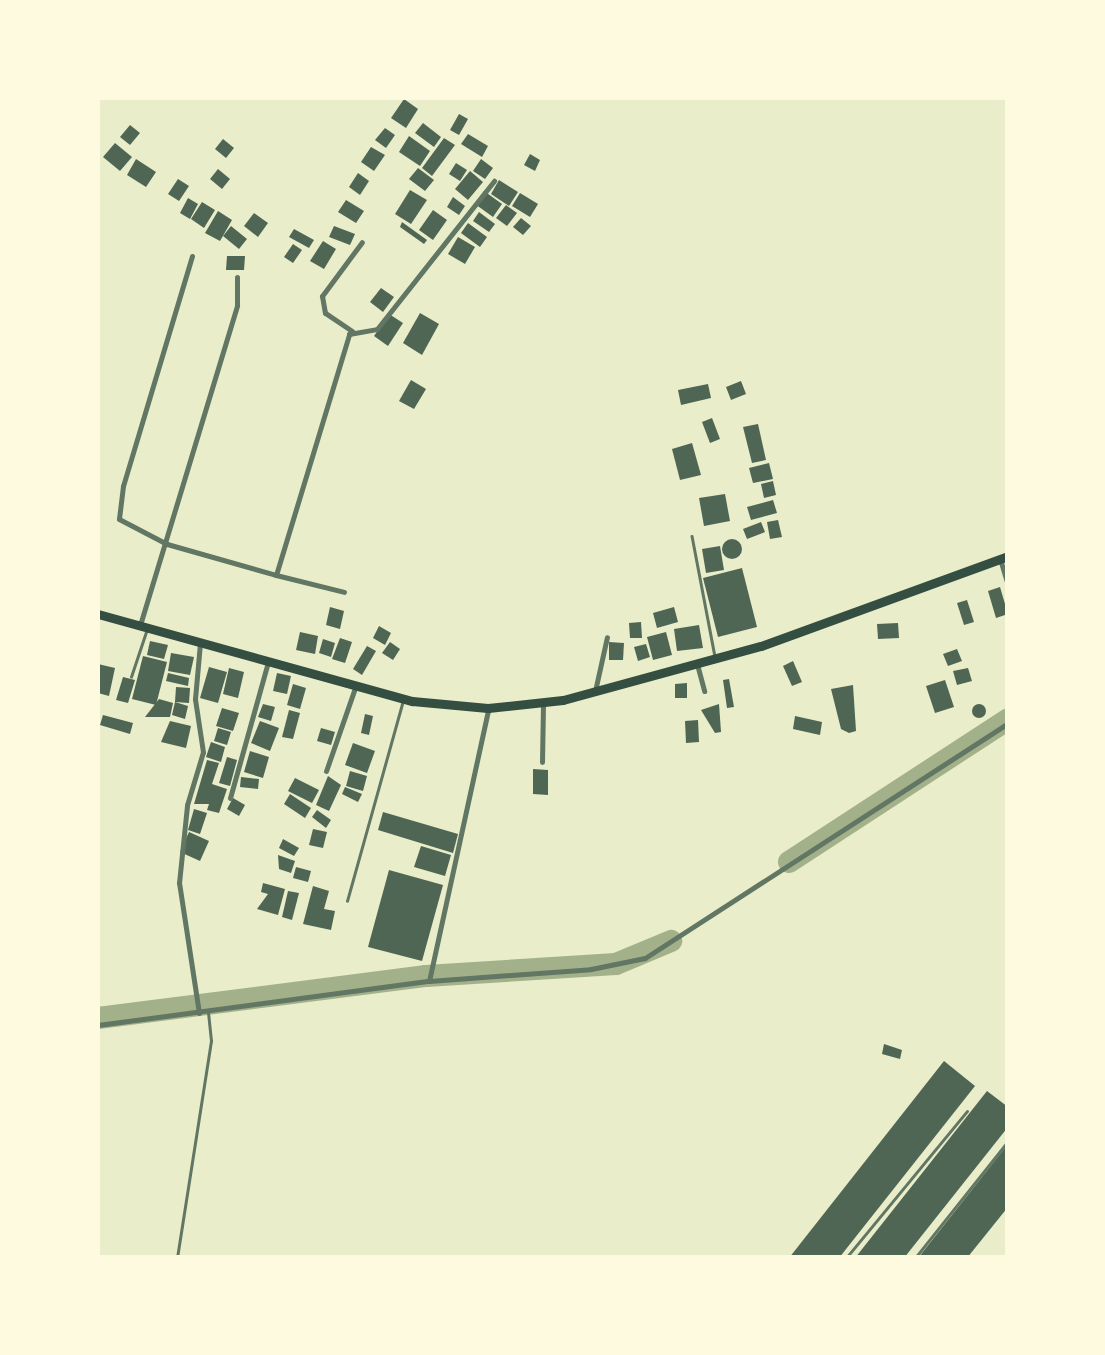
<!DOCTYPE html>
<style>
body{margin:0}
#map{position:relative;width:1105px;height:1355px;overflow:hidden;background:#e9edc9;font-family:"Nunito Sans",sans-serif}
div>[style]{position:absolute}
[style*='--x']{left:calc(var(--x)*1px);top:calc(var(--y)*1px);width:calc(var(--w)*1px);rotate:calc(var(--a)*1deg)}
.river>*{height:22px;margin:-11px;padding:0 11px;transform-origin:11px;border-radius:11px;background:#a3b18a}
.building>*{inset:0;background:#4f6655}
.round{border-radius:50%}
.service>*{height:2.5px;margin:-1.25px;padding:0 1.25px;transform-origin:1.25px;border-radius:1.25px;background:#617663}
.minor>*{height:5px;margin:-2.5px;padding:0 2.5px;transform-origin:2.5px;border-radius:2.5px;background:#617663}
.primary>*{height:9px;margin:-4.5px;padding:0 4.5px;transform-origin:4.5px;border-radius:4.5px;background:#344e41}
span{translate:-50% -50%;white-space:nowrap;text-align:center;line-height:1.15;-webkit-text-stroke:10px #fefae0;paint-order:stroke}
.frame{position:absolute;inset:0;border:100px solid #fefae0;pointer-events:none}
</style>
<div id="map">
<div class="river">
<i style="--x:789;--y:862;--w:262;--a:-33.1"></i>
<i style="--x:98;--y:1018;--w:331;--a:-7.3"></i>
<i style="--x:426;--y:976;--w:190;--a:-3.6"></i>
<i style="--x:616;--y:964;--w:60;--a:-22.7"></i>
</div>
<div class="building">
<i style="clip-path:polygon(404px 99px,418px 109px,406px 128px,391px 118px)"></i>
<i style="clip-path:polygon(459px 114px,468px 119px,459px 135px,450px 130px)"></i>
<i style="clip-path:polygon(423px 123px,441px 137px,434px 147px,415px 133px)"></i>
<i style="clip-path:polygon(130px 125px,140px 133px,130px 145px,120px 137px)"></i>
<i style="clip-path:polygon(385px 128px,395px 135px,386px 148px,375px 140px)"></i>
<i style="clip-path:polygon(468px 134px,488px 146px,482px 157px,461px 144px)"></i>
<i style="clip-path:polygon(409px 136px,430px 151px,420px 166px,399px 152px)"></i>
<i style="clip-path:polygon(444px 138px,455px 145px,432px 176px,422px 168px)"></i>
<i style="clip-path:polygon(223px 139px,234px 148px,226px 158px,215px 149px)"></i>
<i style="clip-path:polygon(115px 143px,132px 157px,120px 171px,103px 157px)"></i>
<i style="clip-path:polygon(371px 147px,385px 155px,374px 171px,361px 162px)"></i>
<i style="clip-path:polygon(530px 154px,540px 160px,535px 171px,524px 165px)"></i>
<i style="clip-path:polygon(136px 159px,156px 172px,146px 187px,127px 175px)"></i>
<i style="clip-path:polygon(481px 159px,493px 168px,485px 179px,473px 171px)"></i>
<i style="clip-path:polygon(456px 163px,467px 170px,460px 181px,449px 174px)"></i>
<i style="clip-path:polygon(418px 168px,434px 180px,425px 191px,409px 179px)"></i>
<i style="clip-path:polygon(218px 169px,230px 179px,222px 189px,210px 179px)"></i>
<i style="clip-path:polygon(470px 171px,483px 182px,468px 200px,455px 189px)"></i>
<i style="clip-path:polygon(358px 173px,369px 181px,360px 195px,349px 187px)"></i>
<i style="clip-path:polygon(178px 179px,189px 186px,179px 201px,168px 194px)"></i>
<i style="clip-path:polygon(499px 180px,518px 192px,509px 206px,491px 194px)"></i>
<i style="clip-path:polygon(410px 190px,427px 200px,411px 224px,395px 214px)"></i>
<i style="clip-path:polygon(484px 191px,502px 204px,493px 217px,475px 204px)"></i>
<i style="clip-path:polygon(520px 193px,538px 204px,530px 217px,512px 206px)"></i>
<i style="clip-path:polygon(453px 197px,465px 206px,459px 215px,447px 207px)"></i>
<i style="clip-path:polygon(188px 198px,198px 204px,190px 219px,180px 213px)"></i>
<i style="clip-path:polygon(346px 200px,364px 211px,356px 223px,338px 212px)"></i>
<i style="clip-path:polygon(202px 202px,215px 210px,204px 228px,191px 219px)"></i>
<i style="clip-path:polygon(506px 205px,517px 213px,507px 226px,496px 218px)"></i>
<i style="clip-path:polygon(433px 210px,447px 220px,433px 240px,419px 230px)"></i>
<i style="clip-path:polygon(218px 211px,232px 220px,220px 241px,205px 233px)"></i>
<i style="clip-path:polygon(479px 212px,495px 224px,489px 232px,473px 221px)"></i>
<i style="clip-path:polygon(254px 213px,268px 223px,258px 237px,244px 226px)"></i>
<i style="clip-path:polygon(521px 218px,531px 226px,523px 235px,513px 227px)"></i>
<i style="clip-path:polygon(402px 222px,427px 240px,424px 244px,400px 227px)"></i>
<i style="clip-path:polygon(468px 223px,487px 237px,480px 247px,461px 233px)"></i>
<i style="clip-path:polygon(231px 226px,247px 239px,239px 249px,223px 236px)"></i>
<i style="clip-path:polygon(334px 226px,355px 234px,350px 245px,329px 237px)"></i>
<i style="clip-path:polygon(294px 229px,314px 240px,309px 248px,289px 237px)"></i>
<i style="clip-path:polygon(458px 237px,475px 247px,465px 264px,448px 254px)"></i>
<i style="clip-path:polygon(323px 241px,336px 249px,324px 269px,310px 261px)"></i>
<i style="clip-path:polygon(293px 244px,302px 250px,293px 263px,284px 257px)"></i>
<i style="clip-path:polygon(227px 256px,245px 256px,244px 270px,226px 270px)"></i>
<i style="clip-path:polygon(381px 288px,394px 297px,383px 312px,370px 302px)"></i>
<i style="clip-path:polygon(420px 313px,439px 324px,422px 355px,403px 343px)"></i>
<i style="clip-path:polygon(389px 314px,403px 323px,388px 346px,374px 336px)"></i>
<i style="clip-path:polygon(411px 380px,426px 389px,414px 409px,399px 401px)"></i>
<i style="clip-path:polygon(741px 381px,746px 394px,731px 400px,726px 387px)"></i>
<i style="clip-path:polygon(708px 384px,711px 398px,681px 405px,678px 390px)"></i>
<i style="clip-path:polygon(712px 418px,720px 439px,710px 443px,702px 422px)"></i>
<i style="clip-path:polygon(758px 424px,766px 460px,752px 463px,743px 427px)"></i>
<i style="clip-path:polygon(692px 443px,701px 475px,680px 480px,672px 449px)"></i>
<i style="clip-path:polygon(769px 463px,773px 479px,753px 483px,749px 468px)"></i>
<i style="clip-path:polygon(773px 481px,776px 495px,764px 498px,761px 484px)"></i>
<i style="clip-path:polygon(725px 494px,730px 521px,704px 526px,699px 498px)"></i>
<i style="clip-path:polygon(773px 500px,777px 513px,751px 520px,747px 507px)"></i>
<i style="clip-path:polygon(778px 520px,782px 537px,770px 539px,767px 522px)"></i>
<i style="clip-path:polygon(761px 522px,765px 532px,747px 539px,743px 529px)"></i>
<i class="round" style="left:722px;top:539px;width:20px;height:20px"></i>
<i style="clip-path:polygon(720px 546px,724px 570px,706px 573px,702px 549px)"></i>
<i style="clip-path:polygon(742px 568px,757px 627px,718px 637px,703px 578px)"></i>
<i style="clip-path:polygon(1000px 587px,1008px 614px,996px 618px,988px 591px)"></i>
<i style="clip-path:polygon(967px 600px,974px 622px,964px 625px,957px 603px)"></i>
<i style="clip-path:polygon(330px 607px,344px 611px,340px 629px,326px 625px)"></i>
<i style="clip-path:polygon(674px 607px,678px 622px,657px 628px,653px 613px)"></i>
<i style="clip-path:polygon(641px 622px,642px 638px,630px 638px,629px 623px)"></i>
<i style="clip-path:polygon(898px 623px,899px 638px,878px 639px,877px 624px)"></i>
<i style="clip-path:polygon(699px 625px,703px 648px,677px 651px,674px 629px)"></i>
<i style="clip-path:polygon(379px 626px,391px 633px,385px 645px,373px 638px)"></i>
<i style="clip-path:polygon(300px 632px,318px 636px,315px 654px,296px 650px)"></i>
<i style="clip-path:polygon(666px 632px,672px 655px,653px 660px,647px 637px)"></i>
<i style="clip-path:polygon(340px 638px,352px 642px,345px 663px,332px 659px)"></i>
<i style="clip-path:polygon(323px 639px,335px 643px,331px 657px,319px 653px)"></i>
<i style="clip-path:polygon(150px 641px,168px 645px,164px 659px,147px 655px)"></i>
<i style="clip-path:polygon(390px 642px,400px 649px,393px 660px,382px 653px)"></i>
<i style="clip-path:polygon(609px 642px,624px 643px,623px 660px,609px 660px)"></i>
<i style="clip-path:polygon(646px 644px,650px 657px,638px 661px,634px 647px)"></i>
<i style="clip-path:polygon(367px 646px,376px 651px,362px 675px,353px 669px)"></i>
<i style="clip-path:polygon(957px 649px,962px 661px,948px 666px,943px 654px)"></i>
<i style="clip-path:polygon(171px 653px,194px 657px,190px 675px,168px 671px)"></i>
<i style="clip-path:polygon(143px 656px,167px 662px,156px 705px,132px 699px)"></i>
<i style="clip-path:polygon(793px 661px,802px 682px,792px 686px,783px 666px)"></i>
<i style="clip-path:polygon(98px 664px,115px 668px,109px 696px,98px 693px)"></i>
<i style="clip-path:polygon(209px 667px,227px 672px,218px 703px,200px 698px)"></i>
<i style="clip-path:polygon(229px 668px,244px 672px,238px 698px,223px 694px)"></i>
<i style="clip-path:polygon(968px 668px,972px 681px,957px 685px,953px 671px)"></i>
<i style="clip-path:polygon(168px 673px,189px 678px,188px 686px,166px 681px)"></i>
<i style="clip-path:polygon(277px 673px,291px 676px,287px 694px,273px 691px)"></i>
<i style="clip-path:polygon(123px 677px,135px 680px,128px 703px,116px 700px)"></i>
<i style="clip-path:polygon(729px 679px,734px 707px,727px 708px,723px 680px)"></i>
<i style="clip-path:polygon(945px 680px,954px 707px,935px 713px,926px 686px)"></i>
<i style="clip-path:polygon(687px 683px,687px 698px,675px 698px,675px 684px)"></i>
<i style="clip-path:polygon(293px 684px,306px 688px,300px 709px,287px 705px)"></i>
<i style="clip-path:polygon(853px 685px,856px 731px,849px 733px,841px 729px,831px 689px)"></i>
<i style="clip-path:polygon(176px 687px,190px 688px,189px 703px,175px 702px)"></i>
<i style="clip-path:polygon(159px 699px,173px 703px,170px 717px,145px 717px)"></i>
<i style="clip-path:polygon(175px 702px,188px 706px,185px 719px,172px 715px)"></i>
<i class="round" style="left:972px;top:704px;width:14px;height:14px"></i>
<i style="clip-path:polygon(263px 704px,275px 707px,271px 721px,258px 717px)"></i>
<i style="clip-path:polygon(719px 704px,721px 732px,715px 733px,701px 710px)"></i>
<i style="clip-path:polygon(222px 708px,239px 713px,233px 731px,216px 726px)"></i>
<i style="clip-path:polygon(289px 710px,300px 713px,293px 739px,282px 737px)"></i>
<i style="clip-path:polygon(365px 714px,373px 716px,369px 735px,361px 733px)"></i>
<i style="clip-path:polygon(103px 715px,133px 723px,130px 734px,100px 725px)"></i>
<i style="clip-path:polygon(795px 716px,822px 722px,820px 735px,793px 729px)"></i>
<i style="clip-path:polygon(698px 720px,699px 742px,686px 743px,685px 721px)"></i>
<i style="clip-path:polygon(170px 721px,191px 726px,186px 748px,161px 742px)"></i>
<i style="clip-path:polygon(260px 721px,279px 728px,270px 751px,251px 743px)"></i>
<i style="clip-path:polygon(218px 728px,231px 732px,227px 745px,214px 741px)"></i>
<i style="clip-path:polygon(321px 728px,335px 732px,331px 745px,317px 741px)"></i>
<i style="clip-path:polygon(211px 742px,225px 747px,221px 762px,206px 757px)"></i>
<i style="clip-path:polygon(353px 743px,375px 751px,367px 773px,345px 765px)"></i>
<i style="clip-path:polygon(250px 751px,269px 757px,263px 778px,244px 772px)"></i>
<i style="clip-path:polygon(227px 757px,237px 760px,230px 786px,219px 783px)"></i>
<i style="clip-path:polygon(207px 760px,219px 763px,212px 784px,227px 789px,219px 813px,207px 810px,209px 804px,194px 804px)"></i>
<i style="clip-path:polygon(533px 769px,548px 770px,548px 795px,533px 794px)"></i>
<i style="clip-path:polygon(350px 771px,367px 776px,363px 791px,346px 786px)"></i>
<i style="clip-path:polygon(328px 776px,341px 785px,329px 811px,316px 805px)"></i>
<i style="clip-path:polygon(241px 777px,259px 779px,258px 789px,240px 787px)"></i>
<i style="clip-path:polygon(295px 778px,319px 790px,312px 803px,288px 791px)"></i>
<i style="clip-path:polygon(345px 787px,362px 794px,358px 802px,342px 794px)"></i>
<i style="clip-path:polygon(290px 794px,311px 808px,305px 818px,284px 804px)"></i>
<i style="clip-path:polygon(233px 798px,245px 805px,239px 816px,227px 809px)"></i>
<i style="clip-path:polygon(194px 809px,207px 813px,200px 834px,188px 830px)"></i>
<i style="clip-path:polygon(317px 810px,331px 820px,326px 828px,312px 817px)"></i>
<i style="clip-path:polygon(383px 812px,458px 834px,453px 853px,378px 830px)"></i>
<i style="clip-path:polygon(313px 829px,327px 832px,323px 848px,309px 845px)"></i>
<i style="clip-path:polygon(189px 832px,209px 841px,200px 861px,180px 852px)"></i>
<i style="clip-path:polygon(283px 839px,299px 848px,294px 856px,279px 848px)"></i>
<i style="clip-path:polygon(421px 846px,451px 855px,445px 876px,414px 867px)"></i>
<i style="clip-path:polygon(278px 855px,295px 861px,291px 873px,279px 869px)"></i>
<i style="clip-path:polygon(296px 867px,311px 871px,308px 882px,293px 878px)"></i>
<i style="clip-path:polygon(389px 870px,443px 885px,422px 961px,368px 947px)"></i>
<i style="clip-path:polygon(263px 883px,285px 889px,278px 915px,257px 909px,268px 894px,261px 892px)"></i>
<i style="clip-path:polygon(313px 886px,329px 891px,324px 909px,335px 911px,331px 930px,303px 924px)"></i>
<i style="clip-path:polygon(288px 891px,299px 893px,292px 920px,282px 917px)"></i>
<i style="clip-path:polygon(884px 1044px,902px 1050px,900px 1059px,882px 1054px)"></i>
<i style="clip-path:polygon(944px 1061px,975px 1086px,839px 1258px,789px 1258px)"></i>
<i style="clip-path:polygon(987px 1091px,1008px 1107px,1008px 1127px,904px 1258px,855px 1258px)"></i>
<i style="clip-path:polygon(1008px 1144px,1008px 1207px,967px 1258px,918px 1258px)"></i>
</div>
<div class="service">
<i style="--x:692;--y:536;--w:123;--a:79.2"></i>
<i style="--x:131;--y:677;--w:51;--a:-71.6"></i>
<i style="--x:347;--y:901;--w:208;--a:-74.4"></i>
<i style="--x:177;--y:1258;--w:220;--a:-81.1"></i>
<i style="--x:211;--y:1041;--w:29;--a:-96"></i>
<i style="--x:846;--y:1258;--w:190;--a:-50.5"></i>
<i style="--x:915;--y:1258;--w:149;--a:-51.5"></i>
</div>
<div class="minor">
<i style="--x:192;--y:256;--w:240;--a:106.7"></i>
<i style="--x:123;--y:486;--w:33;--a:97"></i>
<i style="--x:119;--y:519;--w:54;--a:27.5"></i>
<i style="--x:167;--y:544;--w:113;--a:15.9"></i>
<i style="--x:276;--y:575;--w:252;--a:-73.1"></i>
<i style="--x:349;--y:334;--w:28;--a:-10"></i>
<i style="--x:377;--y:329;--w:189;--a:-51.7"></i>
<i style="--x:352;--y:331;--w:32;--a:-146"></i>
<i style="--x:325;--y:313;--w:17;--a:-100"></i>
<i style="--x:322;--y:296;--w:67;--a:-53.5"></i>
<i style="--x:1000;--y:559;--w:28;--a:73"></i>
<i style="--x:276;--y:575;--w:70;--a:14"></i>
<i style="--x:140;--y:625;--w:334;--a:-73.1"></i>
<i style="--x:237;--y:305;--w:28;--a:-90"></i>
<i style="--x:697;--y:664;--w:28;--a:75"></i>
<i style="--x:595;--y:691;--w:55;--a:-77.5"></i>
<i style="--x:542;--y:762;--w:60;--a:-89"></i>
<i style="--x:326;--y:771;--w:91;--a:-70.8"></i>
<i style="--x:230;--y:798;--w:141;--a:-74.4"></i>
<i style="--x:429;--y:981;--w:162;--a:-4.2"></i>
<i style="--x:591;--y:969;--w:55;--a:-11.5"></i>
<i style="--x:645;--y:958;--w:432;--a:-32.9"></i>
<i style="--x:199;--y:1013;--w:132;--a:-98.7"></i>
<i style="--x:179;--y:883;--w:78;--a:-84.1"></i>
<i style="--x:187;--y:805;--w:55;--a:-73.2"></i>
<i style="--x:203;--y:752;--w:54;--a:-98.6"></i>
<i style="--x:195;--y:699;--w:56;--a:-84.9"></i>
<i style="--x:98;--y:1025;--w:334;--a:-7.6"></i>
<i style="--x:429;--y:981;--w:277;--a:-77.7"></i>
</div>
<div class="primary">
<i style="--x:98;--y:614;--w:326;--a:15.5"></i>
<i style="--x:412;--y:701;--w:76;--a:5.3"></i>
<i style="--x:488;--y:708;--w:75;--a:-6.1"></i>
<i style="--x:563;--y:700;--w:205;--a:-15.3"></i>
<i style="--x:761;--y:646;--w:263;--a:-20"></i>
</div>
<div class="frame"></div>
</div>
